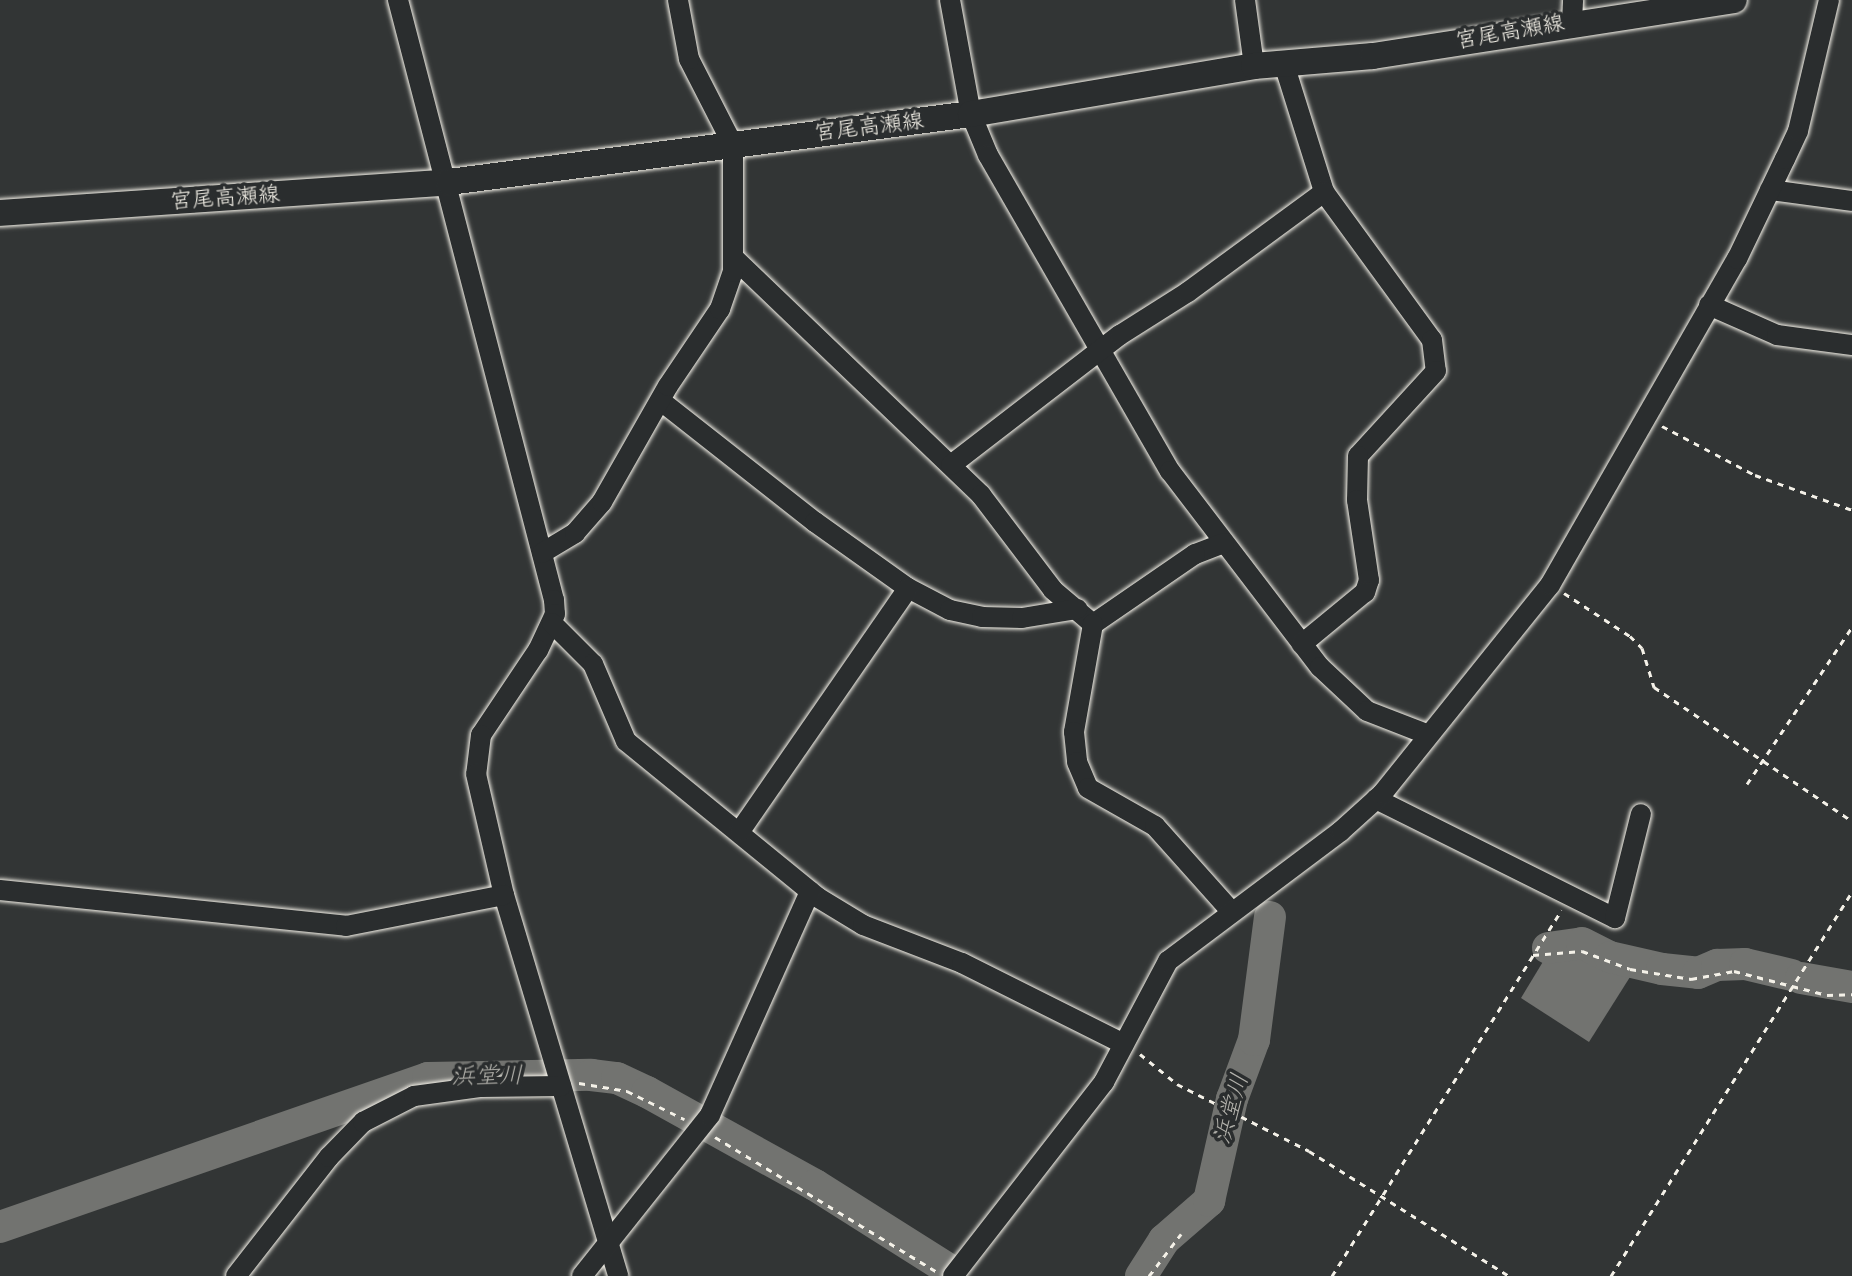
<!DOCTYPE html>
<meta charset="utf-8">
<style>
body{margin:0}
#map{position:relative;width:1852px;height:1276px;overflow:hidden;background:#323535;font-family:"Architects Daughter","Klee One",sans-serif}
div>[style]{position:absolute}
[style*='--x']{left:calc(var(--x)*1px);top:calc(var(--y)*1px);width:calc(var(--w)*1px);rotate:calc(var(--a)*1deg)}
.water>*{inset:0;background:#727370}
.river>*{height:32px;margin:-16px;padding:0 16px;transform-origin:16px;border-radius:16px;background:#727370}
.path>*{height:3px;margin-top:-1.5px;transform-origin:0;background:repeating-linear-gradient(90deg,#f4f1e8 0 6px,transparent 0 12px)}
.roads{filter:drop-shadow(0 0 2px #f4f1e8) drop-shadow(0 0 2px #f4f1e8)}
.minor>*{height:20px;margin:-10px;padding:0 10px;transform-origin:10px;border-radius:10px;background:#2a2d2e}
.major>*{height:26px;margin:-13px;padding:0 13px;transform-origin:13px;border-radius:13px;background:#2a2d2e}
span{translate:-50% -50%;white-space:nowrap;text-align:center;line-height:1.15;-webkit-text-stroke:7px #2a2d2e;paint-order:stroke}
.street-label{font-size:22px;color:#f4f1e8}
.water-label{font-size:24px;color:#b3b2ac;font-style:italic}
</style>
<div id="map">
<div class="water">
<i style="clip-path:polygon(1584px 956px,1630px 977px,1589px 1042px,1521px 998px,1544px 960px)"></i>
</div>
<div class="river">
<i style="--x:1548;--y:948;--w:34;--a:-8"></i>
<i style="--x:1582;--y:943;--w:31;--a:27"></i>
<i style="--x:1610;--y:957;--w:53;--a:13"></i>
<i style="--x:1662;--y:969;--w:36;--a:6"></i>
<i style="--x:1698;--y:973;--w:21;--a:-23"></i>
<i style="--x:1717;--y:965;--w:28;--a:-2"></i>
<i style="--x:1745;--y:964;--w:48;--a:13.2"></i>
<i style="--x:1801;--y:978;--w:52;--a:10"></i>
<i style="--x:0;--y:1227;--w:453;--a:-19.2"></i>
<i style="--x:428;--y:1078;--w:163;--a:-1.1"></i>
<i style="--x:591;--y:1075;--w:26;--a:7"></i>
<i style="--x:617;--y:1078;--w:33;--a:25"></i>
<i style="--x:647;--y:1092;--w:192;--a:29"></i>
<i style="--x:815;--y:1185;--w:157;--a:32.3"></i>
<i style="--x:1141;--y:1276;--w:43;--a:-57.4"></i>
<i style="--x:1164;--y:1240;--w:60;--a:-40.9"></i>
<i style="--x:1209;--y:1201;--w:105;--a:-77.3"></i>
<i style="--x:1232;--y:1099;--w:63;--a:-69.6"></i>
<i style="--x:1254;--y:1040;--w:124;--a:-82.6"></i>
</div>
<div class="path">
<i style="--x:1662;--y:426;--w:105;--a:27.8"></i>
<i style="--x:1755;--y:475;--w:103;--a:19.8"></i>
<i style="--x:1564;--y:593;--w:79;--a:33.1"></i>
<i style="--x:1630;--y:636;--w:17;--a:45"></i>
<i style="--x:1642;--y:648;--w:41;--a:72.9"></i>
<i style="--x:1654;--y:687;--w:239;--a:34.1"></i>
<i style="--x:1747;--y:784;--w:189;--a:-56.2"></i>
<i style="--x:1533;--y:955;--w:49;--a:-4.7"></i>
<i style="--x:1582;--y:951;--w:51;--a:20.6"></i>
<i style="--x:1630;--y:969;--w:62;--a:9.3"></i>
<i style="--x:1691;--y:979;--w:44;--a:-10.5"></i>
<i style="--x:1734;--y:971;--w:96;--a:14.5"></i>
<i style="--x:1827;--y:995;--w:25;--a:-2"></i>
<i style="--x:1140;--y:1054;--w:48;--a:39"></i>
<i style="--x:1177;--y:1084;--w:148;--a:26.9"></i>
<i style="--x:1309;--y:1151;--w:236;--a:32"></i>
<i style="--x:579;--y:1083;--w:49;--a:9.5"></i>
<i style="--x:627;--y:1091;--w:64;--a:26.2"></i>
<i style="--x:715;--y:1137;--w:260;--a:31.3"></i>
<i style="--x:1149;--y:1276;--w:53;--a:-52.7"></i>
<i style="--x:1332;--y:1276;--w:432;--a:-57.9"></i>
<i style="--x:1611;--y:1276;--w:453;--a:-57.9"></i>
</div>
<div class="roads">
<div class="minor">
<i style="--x:398;--y:0;--w:620;--a:75.43"></i>
<i style="--x:554;--y:600;--w:14;--a:86"></i>
<i style="--x:555;--y:614;--w:40;--a:115"></i>
<i style="--x:538;--y:650;--w:102;--a:123.8"></i>
<i style="--x:481;--y:735;--w:39;--a:97"></i>
<i style="--x:476;--y:774;--w:124;--a:77"></i>
<i style="--x:504;--y:895;--w:398;--a:73.3"></i>
<i style="--x:950;--y:0;--w:116;--a:79.6"></i>
<i style="--x:971;--y:114;--w:44;--a:67.5"></i>
<i style="--x:988;--y:155;--w:365;--a:60.1"></i>
<i style="--x:1170;--y:471;--w:247;--a:52.6"></i>
<i style="--x:1320;--y:667;--w:64;--a:43.1"></i>
<i style="--x:1367;--y:711;--w:66;--a:21.2"></i>
<i style="--x:1245;--y:0;--w:67;--a:82.2"></i>
<i style="--x:1572;--y:21;--w:21;--a:-87"></i>
<i style="--x:1284;--y:64;--w:134;--a:72.6"></i>
<i style="--x:1324;--y:192;--w:183;--a:53.9"></i>
<i style="--x:1432;--y:340;--w:31;--a:83"></i>
<i style="--x:1436;--y:371;--w:115;--a:132.5"></i>
<i style="--x:1358;--y:456;--w:44;--a:91.3"></i>
<i style="--x:1357;--y:500;--w:81;--a:81.5"></i>
<i style="--x:1369;--y:580;--w:13;--a:108"></i>
<i style="--x:1365;--y:592;--w:82;--a:140.5"></i>
<i style="--x:1770;--y:190;--w:83;--a:7.6"></i>
<i style="--x:735;--y:259;--w:341;--a:43.8"></i>
<i style="--x:981;--y:495;--w:119;--a:52.8"></i>
<i style="--x:1053;--y:590;--w:52;--a:40.4"></i>
<i style="--x:1709;--y:305;--w:74;--a:23.8"></i>
<i style="--x:1777;--y:335;--w:76;--a:7.6"></i>
<i style="--x:661;--y:401;--w:196;--a:38.2"></i>
<i style="--x:815;--y:522;--w:114;--a:35.4"></i>
<i style="--x:908;--y:588;--w:47;--a:27.6"></i>
<i style="--x:950;--y:610;--w:33;--a:12"></i>
<i style="--x:982;--y:617;--w:40;--a:1.4"></i>
<i style="--x:1022;--y:618;--w:56;--a:-9.3"></i>
<i style="--x:951;--y:465;--w:213;--a:-37.6"></i>
<i style="--x:1120;--y:335;--w:80;--a:-32.3"></i>
<i style="--x:1188;--y:292;--w:169;--a:-36.3"></i>
<i style="--x:1224;--y:543;--w:31;--a:159"></i>
<i style="--x:1195;--y:554;--w:124;--a:145.5"></i>
<i style="--x:1093;--y:624;--w:110;--a:100"></i>
<i style="--x:1074;--y:732;--w:30;--a:84"></i>
<i style="--x:1077;--y:762;--w:28;--a:67"></i>
<i style="--x:1088;--y:788;--w:77;--a:29.6"></i>
<i style="--x:1155;--y:826;--w:114;--a:48.2"></i>
<i style="--x:542;--y:553;--w:39;--a:-31"></i>
<i style="--x:575;--y:533;--w:41;--a:-48.9"></i>
<i style="--x:602;--y:502;--w:133;--a:-60.4"></i>
<i style="--x:668;--y:386;--w:93;--a:-56"></i>
<i style="--x:720;--y:309;--w:39;--a:-71"></i>
<i style="--x:733;--y:272;--w:127;--a:-90"></i>
<i style="--x:733;--y:145;--w:97;--a:-117.1"></i>
<i style="--x:689;--y:59;--w:60;--a:-100.6"></i>
<i style="--x:552;--y:623;--w:58;--a:45"></i>
<i style="--x:593;--y:664;--w:84;--a:66.8"></i>
<i style="--x:626;--y:741;--w:247;--a:39.2"></i>
<i style="--x:817;--y:897;--w:54;--a:31.3"></i>
<i style="--x:863;--y:925;--w:106;--a:21"></i>
<i style="--x:962;--y:963;--w:181;--a:26.6"></i>
<i style="--x:1376;--y:799;--w:267;--a:26.5"></i>
<i style="--x:1615;--y:918;--w:107;--a:-76"></i>
<i style="--x:740;--y:831;--w:295;--a:-55.3"></i>
<i style="--x:0;--y:890;--w:348;--a:5.9"></i>
<i style="--x:346;--y:926;--w:161;--a:-11.1"></i>
<i style="--x:236;--y:1276;--w:151;--a:-52"></i>
<i style="--x:329;--y:1157;--w:49;--a:-45.8"></i>
<i style="--x:363;--y:1122;--w:57;--a:-27"></i>
<i style="--x:414;--y:1096;--w:68;--a:-7.7"></i>
<i style="--x:481;--y:1087;--w:80;--a:-0.7"></i>
<i style="--x:582;--y:1276;--w:206;--a:-51.5"></i>
<i style="--x:710;--y:1115;--w:245;--a:-65.9"></i>
<i style="--x:953;--y:1276;--w:246;--a:-52.1"></i>
<i style="--x:1104;--y:1082;--w:137;--a:-62.1"></i>
<i style="--x:1168;--y:961;--w:216;--a:-36.9"></i>
<i style="--x:1341;--y:831;--w:55;--a:-42.1"></i>
<i style="--x:1382;--y:794;--w:268;--a:-51.2"></i>
<i style="--x:1550;--y:585;--w:376;--a:-60.2"></i>
<i style="--x:1737;--y:259;--w:111;--a:-64.4"></i>
<i style="--x:1785;--y:159;--w:31;--a:-65"></i>
<i style="--x:1798;--y:131;--w:135;--a:-76.7"></i>
</div>
<div class="major">
<i style="--x:0;--y:213;--w:450;--a:-3.9"></i>
<i style="--x:449;--y:182;--w:526;--a:-7.42"></i>
<i style="--x:971;--y:114;--w:287;--a:-9.6"></i>
<i style="--x:1254;--y:66;--w:119;--a:-4.8"></i>
<i style="--x:1373;--y:56;--w:365;--a:-8.8"></i>
</div>
</div>
<div class="street-label">
<span style="left:1510px;top:32px;rotate:-10deg">宮尾高瀬線</span>
<span style="left:869px;top:127px;rotate:-7deg">宮尾高瀬線</span>
<span style="left:225px;top:198px;rotate:-4deg">宮尾高瀬線</span>
</div>
<div class="water-label">
<span style="left:487px;top:1077px;rotate:-1deg">浜堂川</span>
<span style="left:1232px;top:1109px;rotate:-74deg">浜堂川</span>
</div>
</div>
